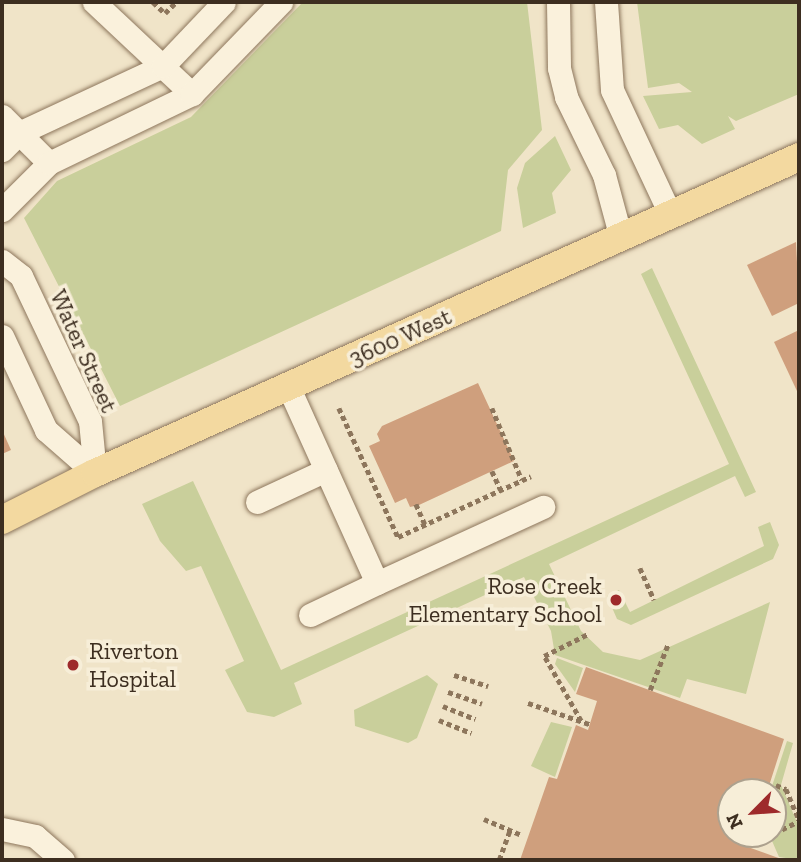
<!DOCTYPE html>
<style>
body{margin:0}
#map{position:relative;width:801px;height:862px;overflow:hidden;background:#f0e4c8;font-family:"Zilla Slab",serif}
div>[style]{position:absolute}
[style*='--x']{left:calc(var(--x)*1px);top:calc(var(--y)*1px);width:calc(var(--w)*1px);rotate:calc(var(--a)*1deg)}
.green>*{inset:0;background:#c9cf9b}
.building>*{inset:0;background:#cf9f7d}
.path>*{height:4.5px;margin-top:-2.25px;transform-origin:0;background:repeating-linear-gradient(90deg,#8d765c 0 5px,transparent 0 8.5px)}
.roads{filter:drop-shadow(0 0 2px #8d765c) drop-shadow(0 0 2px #8d765c)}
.minor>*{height:23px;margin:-11.5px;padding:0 11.5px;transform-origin:11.5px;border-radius:11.5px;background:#faf1dc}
.major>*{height:28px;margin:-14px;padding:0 14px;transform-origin:14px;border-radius:14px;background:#f3d9a0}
.dots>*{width:19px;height:19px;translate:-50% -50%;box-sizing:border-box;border:4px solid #f7eed8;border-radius:50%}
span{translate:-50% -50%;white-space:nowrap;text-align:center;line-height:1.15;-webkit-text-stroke:7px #f7eed8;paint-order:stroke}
.street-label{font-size:24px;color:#3d2e20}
.poi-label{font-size:24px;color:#3d2e20}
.right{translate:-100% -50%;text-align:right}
.left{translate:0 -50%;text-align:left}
.frame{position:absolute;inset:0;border:4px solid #3d2e20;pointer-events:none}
.north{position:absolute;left:717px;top:778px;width:70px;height:70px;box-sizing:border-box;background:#f7eed8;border:2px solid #ada18e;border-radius:50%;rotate:245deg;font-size:19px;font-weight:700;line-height:28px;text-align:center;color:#3d2e20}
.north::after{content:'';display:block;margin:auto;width:24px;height:32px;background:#9e2a2b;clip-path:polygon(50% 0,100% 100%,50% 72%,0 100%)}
</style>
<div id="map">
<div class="green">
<i style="clip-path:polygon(303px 2px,527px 2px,542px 130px,508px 170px,501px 231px,120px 406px,24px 218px,57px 181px,191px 117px)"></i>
<i style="clip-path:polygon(637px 2px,799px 2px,799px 94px,736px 121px,728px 116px,735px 129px,702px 144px,678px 125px,659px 129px,643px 96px,692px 92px,679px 83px,648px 88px)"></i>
<i style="clip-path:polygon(555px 136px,571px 170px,552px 193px,556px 213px,523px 228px,517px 188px,525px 163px)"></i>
<i style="clip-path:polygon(652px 268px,756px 492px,745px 497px,735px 476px,549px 564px,581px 631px,603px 652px,640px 660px,770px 602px,746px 694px,687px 679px,680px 698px,555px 655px,551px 631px,524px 577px,294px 683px,302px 704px,274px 717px,247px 712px,225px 670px,244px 661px,201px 566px,186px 571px,160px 541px,142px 504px,193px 481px,281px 670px,729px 464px,641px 274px)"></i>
<i style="clip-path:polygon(770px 522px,779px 545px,773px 559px,631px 625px,617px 619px,607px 596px,619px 590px,630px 612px,764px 546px,758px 527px)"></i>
<i style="clip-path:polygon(557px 658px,583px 668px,575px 692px,555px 664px)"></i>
<i style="clip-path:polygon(427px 675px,438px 684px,417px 738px,408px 743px,355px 726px,354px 710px)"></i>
<i style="clip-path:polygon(551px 722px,572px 727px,555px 777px,531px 766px)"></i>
<i style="clip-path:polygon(787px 741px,793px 743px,781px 785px,799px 827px,799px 860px,779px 857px,769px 834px,770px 792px)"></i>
</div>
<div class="building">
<i style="clip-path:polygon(796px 242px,799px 303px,772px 316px,747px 265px)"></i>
<i style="clip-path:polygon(799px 330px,799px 390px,797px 391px,774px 342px)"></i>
<i style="clip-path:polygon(478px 383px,514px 461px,419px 505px,410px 507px,406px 498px,395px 503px,369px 446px,380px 441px,377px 434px,382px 426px)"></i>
<i style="clip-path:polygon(2px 430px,11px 450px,2px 454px)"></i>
<i style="clip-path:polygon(586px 667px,784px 739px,767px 792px,731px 792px,731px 834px,753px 834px,748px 847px,784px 860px,520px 860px,549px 777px,557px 779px,576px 725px,588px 730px,597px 701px,576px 694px)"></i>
</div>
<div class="path">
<i style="--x:153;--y:2;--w:16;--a:43"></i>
<i style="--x:165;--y:13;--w:16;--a:-45"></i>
<i style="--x:339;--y:408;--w:142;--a:65.4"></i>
<i style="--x:398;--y:537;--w:146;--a:-24.6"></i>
<i style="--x:492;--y:408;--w:78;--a:67.4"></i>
<i style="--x:492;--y:471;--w:21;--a:65"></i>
<i style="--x:416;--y:504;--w:22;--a:66"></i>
<i style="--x:640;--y:568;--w:35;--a:66"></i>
<i style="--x:454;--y:675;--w:36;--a:18"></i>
<i style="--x:650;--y:690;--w:49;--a:-68.6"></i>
<i style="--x:448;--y:692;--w:36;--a:19"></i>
<i style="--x:528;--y:703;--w:65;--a:19"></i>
<i style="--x:443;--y:706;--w:35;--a:22"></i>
<i style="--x:439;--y:720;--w:35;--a:22"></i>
<i style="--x:581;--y:721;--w:75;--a:-119.6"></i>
<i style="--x:544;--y:656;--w:49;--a:-26.6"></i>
<i style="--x:776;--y:785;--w:11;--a:22"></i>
<i style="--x:786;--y:789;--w:34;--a:67"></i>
<i style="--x:484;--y:819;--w:39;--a:23"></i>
<i style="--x:759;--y:841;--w:45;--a:-26.6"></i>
<i style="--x:499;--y:860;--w:32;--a:-70"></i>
</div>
<div class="roads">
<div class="minor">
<i style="--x:94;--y:2;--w:134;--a:43.2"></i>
<i style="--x:558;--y:2;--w:66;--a:89.1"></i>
<i style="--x:559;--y:68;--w:30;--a:76"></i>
<i style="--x:566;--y:97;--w:87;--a:64"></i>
<i style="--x:604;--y:175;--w:65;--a:74.9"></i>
<i style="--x:606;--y:2;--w:88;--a:86.1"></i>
<i style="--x:612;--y:90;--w:139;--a:64.9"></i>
<i style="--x:2;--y:116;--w:66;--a:45"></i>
<i style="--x:2;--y:150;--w:24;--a:-45"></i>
<i style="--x:19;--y:133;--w:159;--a:-25"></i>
<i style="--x:163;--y:66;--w:88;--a:-46.4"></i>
<i style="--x:2;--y:210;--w:66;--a:-45"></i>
<i style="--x:49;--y:163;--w:159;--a:-25.8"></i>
<i style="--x:192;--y:94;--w:128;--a:-45.9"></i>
<i style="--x:2;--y:261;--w:24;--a:38"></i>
<i style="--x:21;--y:276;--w:161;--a:64.6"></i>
<i style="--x:90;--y:421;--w:52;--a:84.5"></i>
<i style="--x:2;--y:336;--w:104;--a:64.9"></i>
<i style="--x:46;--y:430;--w:65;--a:41.3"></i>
<i style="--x:288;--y:386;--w:216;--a:65.7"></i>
<i style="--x:377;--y:583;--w:183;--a:-24.6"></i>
<i style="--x:257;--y:502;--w:76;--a:-24.9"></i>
<i style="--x:310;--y:615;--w:74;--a:-25.5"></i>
<i style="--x:2;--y:829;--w:34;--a:12"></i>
<i style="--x:35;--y:836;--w:37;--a:41"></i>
</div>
<div class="major">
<i style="--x:2;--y:520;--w:104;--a:-26.8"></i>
<i style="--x:95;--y:473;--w:772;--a:-24.17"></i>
</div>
</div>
<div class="dots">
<i style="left:616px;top:600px;background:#9e2a2b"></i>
<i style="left:73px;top:665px;background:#9e2a2b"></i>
</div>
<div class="street-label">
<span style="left:400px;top:337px;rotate:-24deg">3600 West</span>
<span style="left:84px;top:351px;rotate:66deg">Water Street</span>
</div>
<div class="poi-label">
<span class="right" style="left:602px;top:600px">Rose Creek<br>Elementary School</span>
<span class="left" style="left:89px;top:665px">Riverton<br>Hospital</span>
</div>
<div class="frame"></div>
<div class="north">N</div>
</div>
